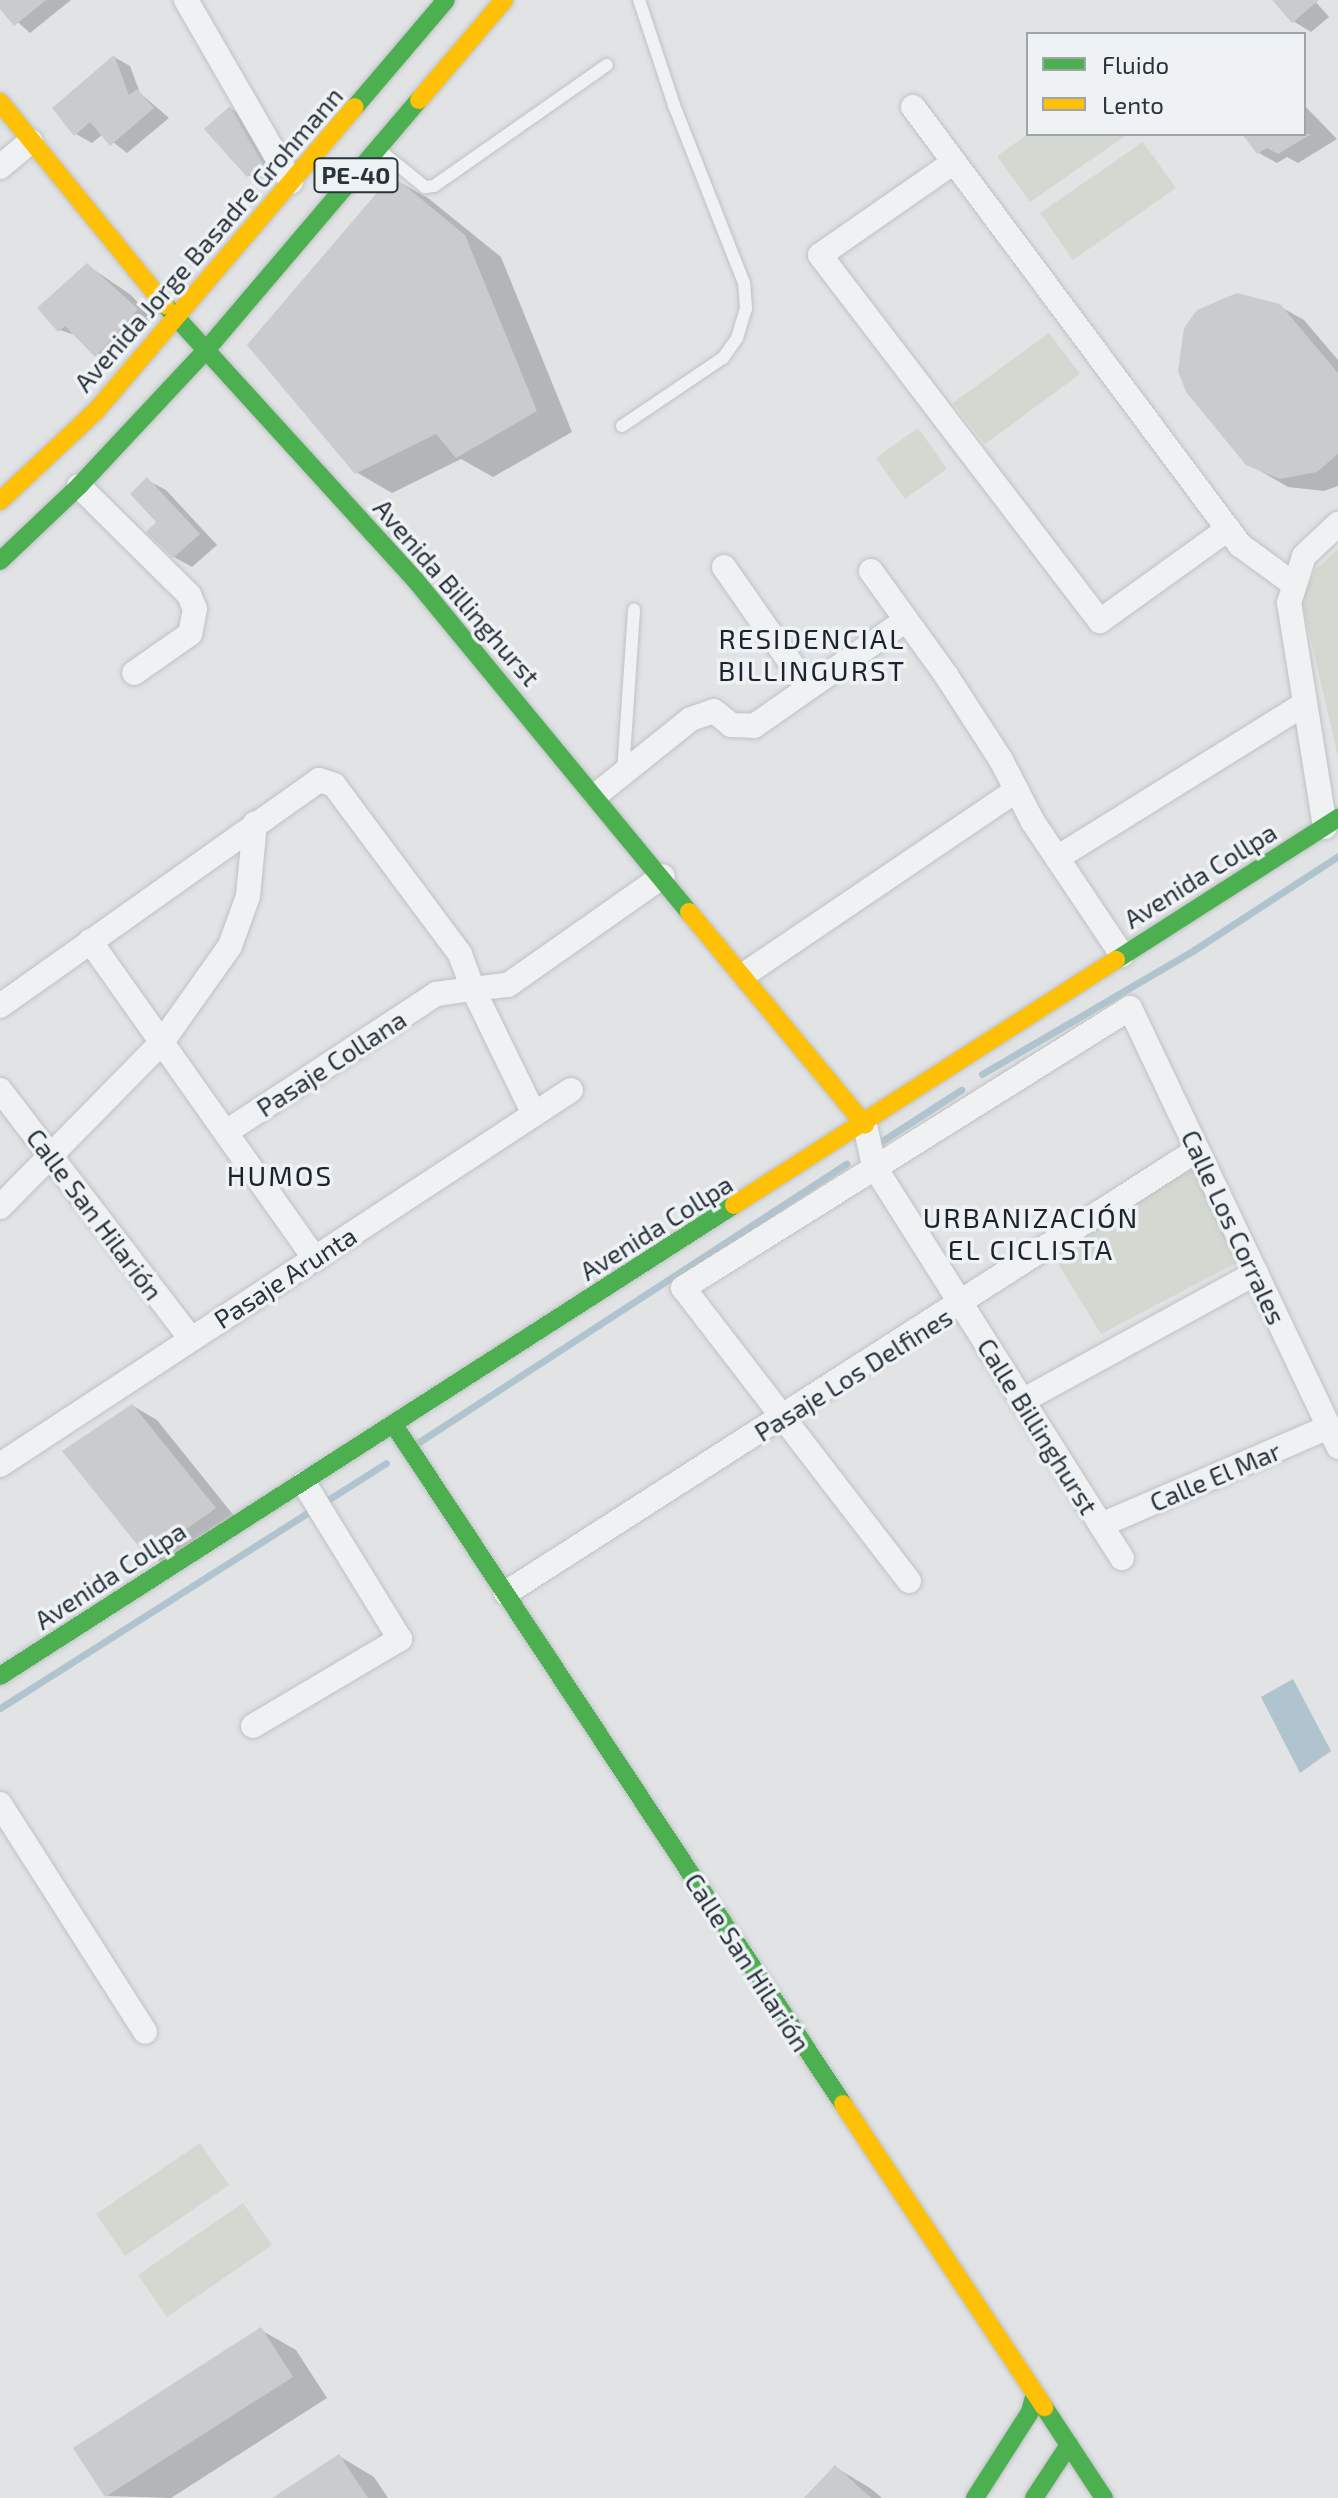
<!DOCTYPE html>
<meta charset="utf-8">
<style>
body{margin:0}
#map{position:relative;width:1338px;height:2498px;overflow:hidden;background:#e1e3e5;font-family:"Exo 2",sans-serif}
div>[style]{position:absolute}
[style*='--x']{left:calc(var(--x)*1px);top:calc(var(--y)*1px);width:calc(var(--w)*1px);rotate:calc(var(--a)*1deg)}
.green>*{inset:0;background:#d3d9d1}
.water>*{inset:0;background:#b0c4cf}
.shadow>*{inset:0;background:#0003}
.stream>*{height:7px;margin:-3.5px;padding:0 3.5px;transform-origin:3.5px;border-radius:3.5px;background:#b0c4cf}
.building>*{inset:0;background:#c9cbcd}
.roads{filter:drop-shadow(0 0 2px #bfc1c3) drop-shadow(0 0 2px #bfc1c3)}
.lane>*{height:12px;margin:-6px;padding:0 6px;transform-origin:6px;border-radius:6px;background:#f0f1f2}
.street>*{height:24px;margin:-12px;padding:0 12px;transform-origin:12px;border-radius:12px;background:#f0f1f2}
.fast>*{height:18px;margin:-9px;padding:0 9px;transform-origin:9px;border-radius:9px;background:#4caf50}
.slow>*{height:18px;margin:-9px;padding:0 9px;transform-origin:9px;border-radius:9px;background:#ffc107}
span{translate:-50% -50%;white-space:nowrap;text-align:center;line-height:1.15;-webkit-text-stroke:7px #eef2f5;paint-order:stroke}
.shield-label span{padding:2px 6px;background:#eef2f5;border:2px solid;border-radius:6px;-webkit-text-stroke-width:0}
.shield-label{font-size:24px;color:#29333d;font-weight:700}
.street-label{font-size:26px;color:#29333d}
.neighbourhood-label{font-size:28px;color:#1b242e;letter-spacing:2px}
.legend{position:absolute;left:1026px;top:32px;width:280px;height:104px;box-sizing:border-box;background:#eef2f5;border:2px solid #9fa6ab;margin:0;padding:10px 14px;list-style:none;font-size:24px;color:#29333d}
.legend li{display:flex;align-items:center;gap:16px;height:40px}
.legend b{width:40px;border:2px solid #9fa6ab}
</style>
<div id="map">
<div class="green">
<i style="clip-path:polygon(1028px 134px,1128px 134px,1030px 202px,997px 156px)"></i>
<i style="clip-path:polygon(1143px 142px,1176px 188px,1073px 260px,1040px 213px)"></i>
<i style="clip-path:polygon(1049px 333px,1080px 374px,985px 444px,953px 403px)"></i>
<i style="clip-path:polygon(918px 428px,947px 469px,905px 499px,876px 458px)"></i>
<i style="clip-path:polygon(1338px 549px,1338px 757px,1302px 601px,1316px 569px)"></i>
<i style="clip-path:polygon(1196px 1154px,1244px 1259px,1101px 1334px,1048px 1247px)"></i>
<i style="clip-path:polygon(200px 2143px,229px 2185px,125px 2256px,96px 2214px)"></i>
<i style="clip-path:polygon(243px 2203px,272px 2245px,167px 2317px,138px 2275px)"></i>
</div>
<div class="water">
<i style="clip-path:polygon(1293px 1679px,1331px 1751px,1300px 1773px,1261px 1697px)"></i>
</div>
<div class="shadow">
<i style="clip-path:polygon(5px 0,71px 0,30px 33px,0 6px)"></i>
<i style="clip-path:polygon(1275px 0,1314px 0,1329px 17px,1311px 32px,1293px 21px)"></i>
<i style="clip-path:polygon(114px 57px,130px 66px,140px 93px,169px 118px,127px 153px,103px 134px,92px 143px,76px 134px)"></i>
<i style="clip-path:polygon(1304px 105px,1337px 139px,1298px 163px,1287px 157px,1277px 163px,1259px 153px,1245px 134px,1304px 134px)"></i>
<i style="clip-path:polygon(230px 108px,241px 115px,274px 171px,260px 182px,248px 175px)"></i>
<i style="clip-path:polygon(392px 178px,428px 198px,501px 257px,572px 432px,493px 477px,461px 459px,392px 493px,356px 472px)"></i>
<i style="clip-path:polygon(87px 265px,131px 295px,152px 318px,111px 364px,78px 336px,60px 330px)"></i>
<i style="clip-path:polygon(1279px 306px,1304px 320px,1338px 360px,1338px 486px,1324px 491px,1288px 487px,1247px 463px)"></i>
<i style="clip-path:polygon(147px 480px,166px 490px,217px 545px,192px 567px,174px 557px)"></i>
<i style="clip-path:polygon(133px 1406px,157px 1420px,239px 1522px,173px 1569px,148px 1555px)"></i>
<i style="clip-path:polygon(261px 2330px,296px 2350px,327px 2398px,171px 2498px,107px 2496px)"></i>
<i style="clip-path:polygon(339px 2456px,374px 2477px,388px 2498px,276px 2498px)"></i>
<i style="clip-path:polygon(835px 2467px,870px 2488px,882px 2498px,807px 2498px)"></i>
</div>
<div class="stream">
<i style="--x:982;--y:1074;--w:246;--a:-30.3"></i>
<i style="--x:1194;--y:950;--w:172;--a:-33.1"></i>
<i style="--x:879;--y:1143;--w:98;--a:-32.9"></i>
<i style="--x:419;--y:1442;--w:510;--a:-33.07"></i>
<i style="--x:0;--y:1708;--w:457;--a:-32.4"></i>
</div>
<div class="building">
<i style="clip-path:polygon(0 0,46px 0,14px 26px,0 9px)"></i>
<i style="clip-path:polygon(1272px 0,1319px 0,1292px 23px)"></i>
<i style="clip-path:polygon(114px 55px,129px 95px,137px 89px,154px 108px,110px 146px,90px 122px,74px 136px,52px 108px)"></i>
<i style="clip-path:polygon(230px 106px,263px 164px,247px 177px,204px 129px)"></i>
<i style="clip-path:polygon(1242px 134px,1311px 134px,1278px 154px,1267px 148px,1257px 154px)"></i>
<i style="clip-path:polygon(392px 175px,465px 235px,537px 411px,456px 458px,436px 434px,355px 474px,247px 345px)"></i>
<i style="clip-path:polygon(87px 263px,138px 309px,95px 357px,65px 326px,58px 332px,37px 308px)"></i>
<i style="clip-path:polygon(1237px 293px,1280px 304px,1338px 373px,1338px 454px,1317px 472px,1280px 479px,1246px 465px,1186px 392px,1178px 371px,1184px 328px,1197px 310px)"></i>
<i style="clip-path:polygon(147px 477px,200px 534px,173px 558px,146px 532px,156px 522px,130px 494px)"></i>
<i style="clip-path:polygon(132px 1404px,216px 1508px,147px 1557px,62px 1451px)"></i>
<i style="clip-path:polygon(261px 2327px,293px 2377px,105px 2497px,73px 2448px)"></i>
<i style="clip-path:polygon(339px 2454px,368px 2498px,272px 2498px)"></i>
<i style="clip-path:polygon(835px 2465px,871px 2498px,804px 2498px)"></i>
</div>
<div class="roads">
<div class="lane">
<i style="--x:383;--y:153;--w:54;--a:39"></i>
<i style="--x:425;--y:187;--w:9;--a:-6"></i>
<i style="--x:434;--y:186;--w:211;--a:-35"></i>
<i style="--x:622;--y:426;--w:122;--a:-34"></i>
<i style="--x:723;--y:358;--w:24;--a:-55"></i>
<i style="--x:737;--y:338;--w:30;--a:-73"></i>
<i style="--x:746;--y:309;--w:26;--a:-94"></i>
<i style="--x:744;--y:283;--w:191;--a:-111.5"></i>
<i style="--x:674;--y:105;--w:111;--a:-108.4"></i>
<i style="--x:623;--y:772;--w:163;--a:-86.1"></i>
</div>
<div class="street">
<i style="--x:186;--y:0;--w:210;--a:60"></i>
<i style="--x:913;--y:107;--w:547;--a:53.26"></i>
<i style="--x:1240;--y:545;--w:64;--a:36.2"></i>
<i style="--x:954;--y:162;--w:163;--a:145.2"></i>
<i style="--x:820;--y:255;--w:461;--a:52.6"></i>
<i style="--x:1100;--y:621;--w:158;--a:-35.7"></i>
<i style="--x:0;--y:167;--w:40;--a:-40"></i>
<i style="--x:79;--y:486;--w:155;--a:44.7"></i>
<i style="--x:189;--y:595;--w:15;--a:67"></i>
<i style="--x:195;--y:609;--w:25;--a:101"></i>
<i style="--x:190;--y:634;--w:68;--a:145.1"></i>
<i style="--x:724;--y:567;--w:147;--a:55.2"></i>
<i style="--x:871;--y:571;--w:128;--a:54.2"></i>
<i style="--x:946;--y:675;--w:101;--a:57.1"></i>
<i style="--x:1001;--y:760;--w:70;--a:62.7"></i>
<i style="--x:1033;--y:822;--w:160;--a:56.2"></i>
<i style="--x:596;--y:795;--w:122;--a:-38.7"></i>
<i style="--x:691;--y:719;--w:24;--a:-19"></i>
<i style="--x:714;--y:711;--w:22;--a:39"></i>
<i style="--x:731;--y:725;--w:23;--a:2"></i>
<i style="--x:754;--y:726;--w:185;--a:-34.9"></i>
<i style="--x:1325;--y:827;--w:227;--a:-99.1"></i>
<i style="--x:1289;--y:603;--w:49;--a:-72.3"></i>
<i style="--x:1304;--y:556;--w:47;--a:-43.3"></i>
<i style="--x:1057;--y:858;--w:291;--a:-31.9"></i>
<i style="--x:90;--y:941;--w:390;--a:54.7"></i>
<i style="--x:745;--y:974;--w:328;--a:-34.1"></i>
<i style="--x:0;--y:1006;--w:391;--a:-35.3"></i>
<i style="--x:319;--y:780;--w:16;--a:18"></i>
<i style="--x:334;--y:785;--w:211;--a:53.3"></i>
<i style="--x:460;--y:954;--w:37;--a:70"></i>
<i style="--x:473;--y:989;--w:35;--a:-7"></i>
<i style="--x:508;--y:985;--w:189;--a:-35.1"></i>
<i style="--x:0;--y:1090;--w:312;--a:52.5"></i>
<i style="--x:865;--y:1125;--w:42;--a:77.6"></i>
<i style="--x:874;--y:1166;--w:464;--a:57.7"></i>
<i style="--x:226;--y:1132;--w:251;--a:-33.3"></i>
<i style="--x:436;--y:994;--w:37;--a:-8"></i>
<i style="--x:473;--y:989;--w:139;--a:64"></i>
<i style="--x:0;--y:1207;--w:231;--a:-45.5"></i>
<i style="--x:162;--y:1042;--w:118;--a:-54.7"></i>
<i style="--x:230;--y:946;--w:53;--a:-70.2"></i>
<i style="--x:248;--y:896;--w:73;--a:-84.5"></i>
<i style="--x:1022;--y:1401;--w:267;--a:-28.7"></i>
<i style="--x:0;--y:1465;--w:683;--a:-33.29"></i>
<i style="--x:1101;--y:1525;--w:248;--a:-23.3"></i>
<i style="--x:909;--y:1581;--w:370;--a:-127.6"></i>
<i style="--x:683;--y:1288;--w:527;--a:-32.06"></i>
<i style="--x:1130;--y:1008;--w:486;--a:64.6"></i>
<i style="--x:506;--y:1593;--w:821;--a:-32.66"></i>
<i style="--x:253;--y:1726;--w:171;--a:-30.6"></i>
<i style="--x:400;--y:1639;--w:183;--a:-121.6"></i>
<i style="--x:0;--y:1804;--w:270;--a:57.5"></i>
</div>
<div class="fast">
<i style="--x:355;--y:107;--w:140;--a:-49.6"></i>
<i style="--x:165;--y:305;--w:373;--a:47.7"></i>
<i style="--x:416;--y:581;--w:429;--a:50.5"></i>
<i style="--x:0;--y:561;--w:109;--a:-43.5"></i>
<i style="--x:79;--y:486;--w:187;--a:-46.9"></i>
<i style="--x:207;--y:349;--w:327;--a:-49.6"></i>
<i style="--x:1116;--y:960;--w:264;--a:-32.6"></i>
<i style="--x:394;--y:1425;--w:814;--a:56.52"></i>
<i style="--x:0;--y:1676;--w:872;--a:-32.69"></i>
<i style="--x:1044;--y:2407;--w:109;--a:56.6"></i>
<i style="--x:975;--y:2498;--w:102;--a:-57.4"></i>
<i style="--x:1030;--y:2412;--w:16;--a:-75"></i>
<i style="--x:1034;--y:2498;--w:64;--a:-56.6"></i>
</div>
<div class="slow">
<i style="--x:419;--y:100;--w:131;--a:-49.6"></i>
<i style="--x:0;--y:102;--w:262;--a:50.9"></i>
<i style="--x:0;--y:501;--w:132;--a:-43.2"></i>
<i style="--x:96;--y:411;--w:399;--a:-49.6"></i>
<i style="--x:689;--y:912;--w:276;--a:50.4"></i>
<i style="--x:734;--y:1205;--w:454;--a:-32.7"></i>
<i style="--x:843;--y:2104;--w:364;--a:56.4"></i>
</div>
</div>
<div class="shield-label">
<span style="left:356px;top:175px">PE-40</span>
</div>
<div class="street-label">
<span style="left:208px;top:239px;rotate:-49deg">Avenida Jorge Basadre Grohmann</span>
<span style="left:457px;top:592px;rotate:49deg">Avenida Billinghurst</span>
<span style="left:1200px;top:875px;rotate:-32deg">Avenida Collpa</span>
<span style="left:331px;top:1063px;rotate:-33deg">Pasaje Collana</span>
<span style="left:95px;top:1214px;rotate:53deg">Calle San Hilarión</span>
<span style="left:656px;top:1227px;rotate:-32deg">Avenida Collpa</span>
<span style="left:1234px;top:1227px;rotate:65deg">Calle Los Corrales</span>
<span style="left:285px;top:1277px;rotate:-33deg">Pasaje Arunta</span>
<span style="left:853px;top:1374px;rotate:-32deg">Pasaje Los Delfines</span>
<span style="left:1038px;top:1426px;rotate:58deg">Calle Billinghurst</span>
<span style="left:1215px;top:1476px;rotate:-23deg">Calle El Mar</span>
<span style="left:110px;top:1575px;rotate:-33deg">Avenida Collpa</span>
<span style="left:748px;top:1962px;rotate:57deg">Calle San Hilarión</span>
</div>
<div class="neighbourhood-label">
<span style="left:812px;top:654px">RESIDENCIAL<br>BILLINGURST</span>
<span style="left:280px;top:1175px">HUMOS</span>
<span style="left:1031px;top:1233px">URBANIZACIÓN<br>EL CICLISTA</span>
</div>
<ul class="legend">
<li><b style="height:10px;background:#4caf50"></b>Fluido</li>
<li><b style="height:10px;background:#ffc107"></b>Lento</li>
</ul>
</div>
